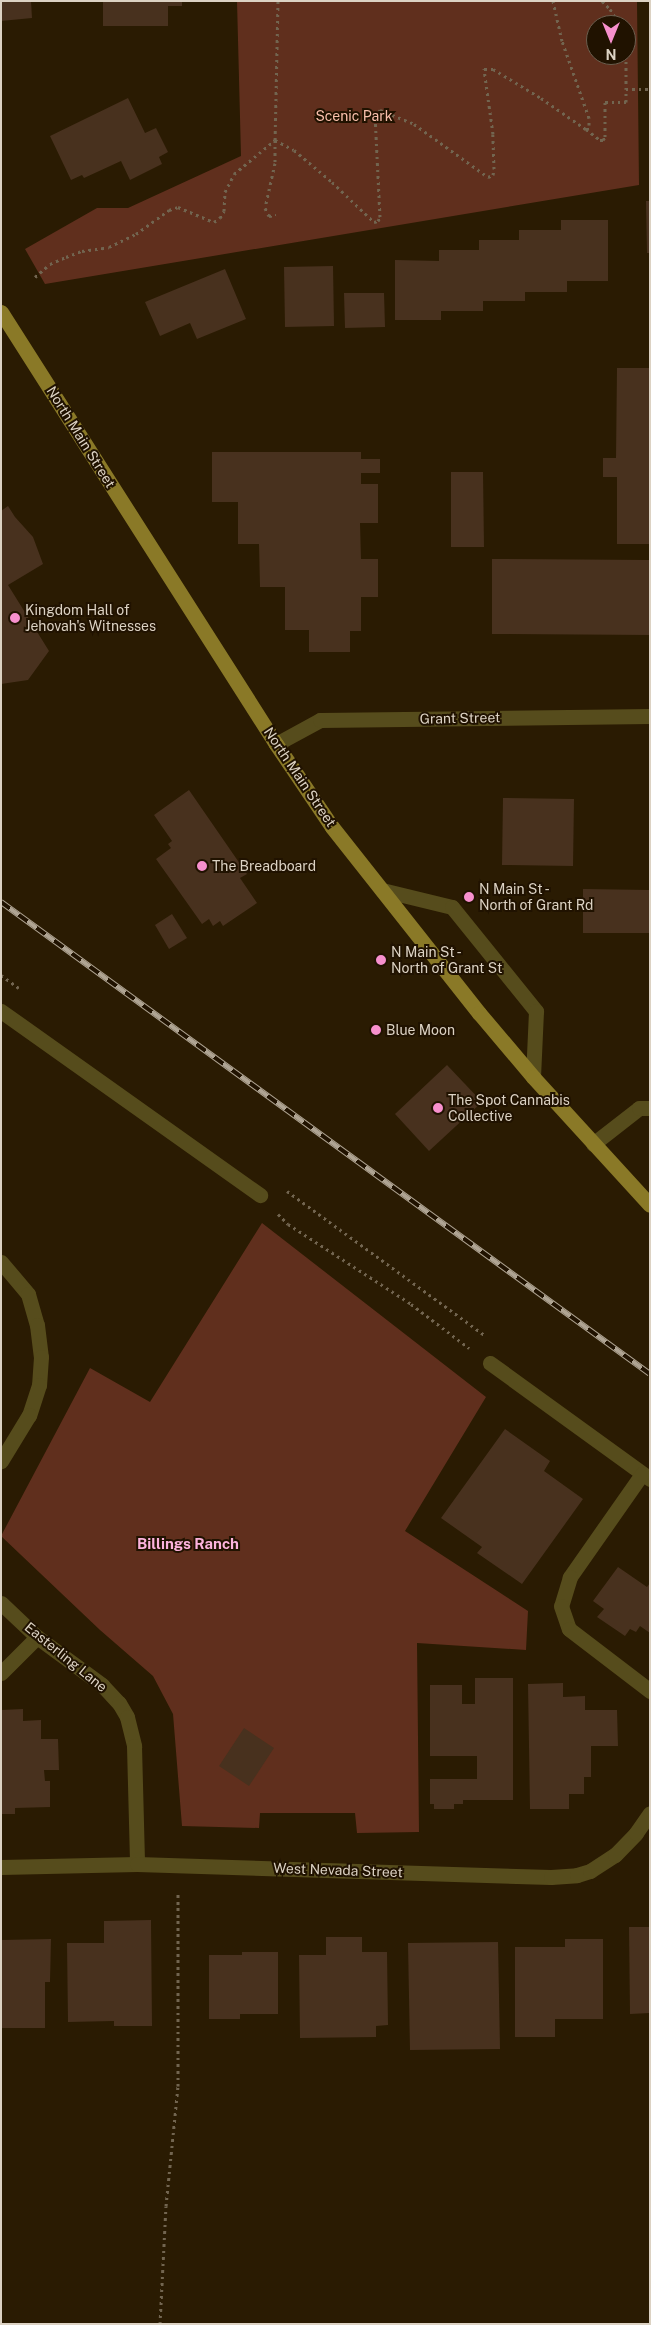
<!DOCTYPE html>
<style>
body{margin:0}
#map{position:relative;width:651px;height:2325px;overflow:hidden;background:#2a1b02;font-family:"Public Sans",sans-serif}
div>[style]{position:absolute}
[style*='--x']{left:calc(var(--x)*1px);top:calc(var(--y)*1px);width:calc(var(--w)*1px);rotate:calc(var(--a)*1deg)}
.green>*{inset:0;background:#602f1d}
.building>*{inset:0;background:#48311e}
.path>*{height:3px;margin-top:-1.5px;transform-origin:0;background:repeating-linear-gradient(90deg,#726550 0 2.5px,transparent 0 6.5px)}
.service>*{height:15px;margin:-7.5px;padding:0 7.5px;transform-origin:7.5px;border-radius:7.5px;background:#564c1c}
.minor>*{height:15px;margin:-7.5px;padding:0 7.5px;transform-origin:7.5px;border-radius:7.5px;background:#564c1c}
.primary>*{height:15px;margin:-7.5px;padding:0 7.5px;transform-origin:7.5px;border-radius:7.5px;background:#8a7927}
.rail>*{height:5.5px;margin-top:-2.75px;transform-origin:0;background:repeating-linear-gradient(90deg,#201200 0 11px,#afa493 0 22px);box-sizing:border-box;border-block:1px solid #afa493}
.dots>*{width:14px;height:14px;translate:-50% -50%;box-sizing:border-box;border:2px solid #201200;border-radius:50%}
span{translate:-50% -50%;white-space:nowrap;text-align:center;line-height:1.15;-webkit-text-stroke:4px #201200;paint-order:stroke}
.park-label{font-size:14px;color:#f9bfab}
.street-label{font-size:14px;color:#dcd2c3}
.poi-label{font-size:14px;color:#dcd2c3}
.left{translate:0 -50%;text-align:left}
.neighbourhood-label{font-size:15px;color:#fdb3dd;font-weight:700}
.frame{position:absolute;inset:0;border:2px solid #dcd2c3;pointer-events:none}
.north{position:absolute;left:586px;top:15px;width:50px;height:50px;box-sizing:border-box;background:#201200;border:1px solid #6b5f4e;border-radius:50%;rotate:180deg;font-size:14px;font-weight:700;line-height:20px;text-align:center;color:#dcd2c3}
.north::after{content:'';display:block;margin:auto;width:18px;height:22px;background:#f790cd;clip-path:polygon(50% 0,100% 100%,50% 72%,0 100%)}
</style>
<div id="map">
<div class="green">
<i style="clip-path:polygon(evenodd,237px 1px,637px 1px,639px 185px,45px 284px,25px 249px,97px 208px,128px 208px,241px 156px,237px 1px,596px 25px,626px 25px,626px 55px,596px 55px,596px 25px)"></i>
<i style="clip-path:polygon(262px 1223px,486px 1397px,405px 1531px,528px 1611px,526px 1650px,417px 1643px,419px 1832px,357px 1833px,355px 1813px,260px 1813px,259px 1828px,182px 1826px,173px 1714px,153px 1676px,100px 1630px,1px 1536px,90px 1368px,150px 1402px)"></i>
</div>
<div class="building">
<i style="clip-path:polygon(1px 1px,31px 1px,32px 18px,1px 21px)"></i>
<i style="clip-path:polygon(103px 1px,182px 1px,182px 6px,168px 6px,168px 26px,103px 26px)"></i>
<i style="clip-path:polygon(128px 98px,145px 133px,156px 128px,168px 152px,159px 157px,162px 164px,130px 180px,121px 161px,84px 178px,82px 175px,71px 180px,50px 136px)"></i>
<i style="clip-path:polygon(646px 201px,650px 201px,650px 253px,647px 253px)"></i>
<i style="clip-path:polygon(561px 220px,608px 220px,608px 281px,567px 281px,567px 292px,525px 292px,525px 301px,483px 301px,483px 311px,441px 311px,441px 320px,395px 320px,395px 260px,439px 261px,439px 250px,479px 250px,479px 240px,519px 240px,519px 230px,561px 230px)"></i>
<i style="clip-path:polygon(333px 266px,334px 326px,285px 327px,284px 267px)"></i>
<i style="clip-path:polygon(225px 269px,246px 319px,197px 339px,190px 323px,160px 336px,145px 302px)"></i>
<i style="clip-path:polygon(344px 293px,384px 293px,385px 327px,345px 328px)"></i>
<i style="clip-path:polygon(617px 368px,650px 368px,650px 544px,617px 544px,617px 477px,603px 477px,603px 458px,616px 458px)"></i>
<i style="clip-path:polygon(212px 452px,361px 452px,361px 459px,380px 459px,380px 473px,361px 473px,361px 484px,378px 484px,378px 523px,360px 523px,361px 559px,378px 559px,378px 597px,361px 597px,361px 631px,350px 631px,350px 652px,309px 652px,309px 630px,285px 630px,285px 587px,260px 587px,259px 544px,238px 544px,238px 502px,212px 502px)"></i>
<i style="clip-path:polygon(451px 472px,483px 472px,484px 547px,451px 547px)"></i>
<i style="clip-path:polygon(8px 506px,15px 517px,33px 537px,43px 564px,8px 585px,49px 651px,28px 680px,1px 684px,1px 511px)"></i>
<i style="clip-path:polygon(492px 559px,650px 560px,650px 635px,492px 634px)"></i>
<i style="clip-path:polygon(189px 790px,247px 874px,240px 878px,257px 903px,223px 926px,220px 921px,213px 926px,209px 919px,202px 924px,156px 859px,171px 848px,168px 844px,172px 841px,154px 815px)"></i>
<i style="clip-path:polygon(503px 798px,574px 799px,573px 866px,502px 865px)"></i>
<i style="clip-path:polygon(583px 889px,650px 890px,650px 933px,583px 933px)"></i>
<i style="clip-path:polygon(172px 914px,187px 938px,169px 949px,155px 925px)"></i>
<i style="clip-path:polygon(447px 1065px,482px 1102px,429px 1151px,395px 1114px)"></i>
<i style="clip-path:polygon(505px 1429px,550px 1461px,544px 1471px,583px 1499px,522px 1584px,477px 1553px,482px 1547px,441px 1518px)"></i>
<i style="clip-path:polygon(618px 1567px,647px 1587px,650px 1583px,650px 1633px,640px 1626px,636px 1632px,630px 1629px,625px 1636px,597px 1617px,604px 1609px,593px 1601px)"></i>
<i style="clip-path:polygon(475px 1678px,513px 1678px,513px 1800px,463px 1800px,463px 1804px,454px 1804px,454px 1809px,434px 1809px,434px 1804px,430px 1804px,430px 1779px,477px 1779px,477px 1756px,430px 1756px,430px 1685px,462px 1685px,462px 1704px,475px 1704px)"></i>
<i style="clip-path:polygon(563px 1683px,563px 1697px,585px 1696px,585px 1710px,617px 1710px,618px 1746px,591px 1746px,591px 1777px,584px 1777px,584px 1794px,569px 1794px,569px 1809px,530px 1809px,528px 1684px)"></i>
<i style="clip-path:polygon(23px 1709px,23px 1721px,41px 1720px,41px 1739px,58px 1739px,59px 1770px,44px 1770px,45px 1781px,50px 1781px,50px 1807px,15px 1808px,15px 1814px,1px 1814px,1px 1710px)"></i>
<i style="clip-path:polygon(244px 1728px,274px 1748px,249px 1786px,219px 1766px)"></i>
<i style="clip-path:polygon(151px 1920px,152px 2026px,114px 2026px,114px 2021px,68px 2022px,67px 1943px,104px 1943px,104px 1921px)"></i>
<i style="clip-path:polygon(629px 1927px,650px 1927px,650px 2013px,630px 2014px)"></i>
<i style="clip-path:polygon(326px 1937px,362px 1937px,362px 1952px,387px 1952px,388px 2025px,376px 2026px,376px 2037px,300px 2038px,299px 1955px,326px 1955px)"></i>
<i style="clip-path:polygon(51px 1939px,50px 1982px,45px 1982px,45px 2028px,1px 2028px,1px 1940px)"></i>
<i style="clip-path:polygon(565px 1939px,603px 1939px,603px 2019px,555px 2019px,555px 2037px,515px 2037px,515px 1947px,565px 1947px)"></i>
<i style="clip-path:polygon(498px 1942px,500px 2049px,410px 2050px,408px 1943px)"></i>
<i style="clip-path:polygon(242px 1952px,278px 1952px,278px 2014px,240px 2014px,240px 2019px,209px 2019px,209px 1955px,242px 1955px)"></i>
</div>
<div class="path">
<i style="--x:278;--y:1;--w:139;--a:91.2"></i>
<i style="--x:275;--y:140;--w:21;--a:28"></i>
<i style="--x:294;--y:150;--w:50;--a:40.1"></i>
<i style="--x:332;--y:182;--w:58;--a:43.6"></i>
<i style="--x:374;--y:222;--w:4;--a:-14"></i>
<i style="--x:378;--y:221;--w:4;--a:-63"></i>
<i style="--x:380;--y:217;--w:101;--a:-92.8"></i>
<i style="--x:375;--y:116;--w:8;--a:-50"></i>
<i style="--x:380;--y:110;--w:37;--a:22"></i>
<i style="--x:414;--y:124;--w:91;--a:35.6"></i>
<i style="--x:488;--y:177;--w:5;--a:-22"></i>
<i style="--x:493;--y:175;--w:6;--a:-81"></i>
<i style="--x:494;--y:169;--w:35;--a:-92"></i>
<i style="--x:493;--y:134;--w:66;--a:-97.9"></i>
<i style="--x:484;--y:69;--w:9;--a:0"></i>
<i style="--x:493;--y:69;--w:56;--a:31.1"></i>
<i style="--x:541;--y:98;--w:56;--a:34.8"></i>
<i style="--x:587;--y:130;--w:5;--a:-68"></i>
<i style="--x:589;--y:125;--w:7;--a:-90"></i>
<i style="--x:589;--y:118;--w:82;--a:-109.3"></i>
<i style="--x:562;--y:41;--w:41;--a:-102.7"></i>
<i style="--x:602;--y:1;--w:11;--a:45"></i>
<i style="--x:610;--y:9;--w:19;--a:58"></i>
<i style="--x:626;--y:55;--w:34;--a:90"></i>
<i style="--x:626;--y:89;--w:24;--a:0"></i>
<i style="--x:586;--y:129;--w:18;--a:38"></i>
<i style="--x:600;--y:140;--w:3;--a:0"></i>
<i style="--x:603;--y:140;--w:4;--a:-56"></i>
<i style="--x:605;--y:137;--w:35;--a:-90"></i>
<i style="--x:605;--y:102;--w:21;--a:0"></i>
<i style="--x:626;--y:102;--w:13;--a:-90"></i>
<i style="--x:275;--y:140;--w:23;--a:90"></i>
<i style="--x:275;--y:163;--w:46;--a:102.5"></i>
<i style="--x:265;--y:208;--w:9;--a:63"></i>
<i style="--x:269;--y:216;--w:7;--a:-8"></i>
<i style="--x:35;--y:277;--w:20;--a:-41"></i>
<i style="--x:50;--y:264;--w:17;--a:-24"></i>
<i style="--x:66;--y:257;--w:17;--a:-21"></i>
<i style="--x:82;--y:251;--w:27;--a:-8"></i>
<i style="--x:109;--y:247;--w:30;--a:-26"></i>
<i style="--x:136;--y:234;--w:41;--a:-36"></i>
<i style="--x:169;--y:210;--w:9;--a:-18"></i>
<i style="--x:178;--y:207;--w:39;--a:23"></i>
<i style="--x:214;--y:222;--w:7;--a:-34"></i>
<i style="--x:220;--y:218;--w:8;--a:-60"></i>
<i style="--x:224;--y:211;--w:19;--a:-87"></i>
<i style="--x:225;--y:192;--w:20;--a:-63"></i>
<i style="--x:234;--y:174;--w:53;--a:-39.7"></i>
<i style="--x:1;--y:975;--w:22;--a:36"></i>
<i style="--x:287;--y:1191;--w:246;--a:36.1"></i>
<i style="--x:278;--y:1214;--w:14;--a:45"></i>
<i style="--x:288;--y:1224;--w:147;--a:33"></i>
<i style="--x:411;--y:1304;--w:73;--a:37.2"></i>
<i style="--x:160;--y:2324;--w:118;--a:-87.1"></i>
<i style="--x:166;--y:2206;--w:121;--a:-84.3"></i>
<i style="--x:178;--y:2086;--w:193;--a:-90"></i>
</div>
<div class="service">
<i style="--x:382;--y:890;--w:72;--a:13.7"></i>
<i style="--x:452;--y:907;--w:134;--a:51.1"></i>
<i style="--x:536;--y:1011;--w:66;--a:92.6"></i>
<i style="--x:1;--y:1011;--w:318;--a:35.4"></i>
<i style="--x:490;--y:1363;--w:198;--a:35.9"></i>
<i style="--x:642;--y:1474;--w:126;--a:125"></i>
<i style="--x:570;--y:1577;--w:30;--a:107"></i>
<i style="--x:561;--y:1606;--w:24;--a:71"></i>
<i style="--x:569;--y:1629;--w:102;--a:37.4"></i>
<i style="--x:1;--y:1673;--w:51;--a:-45"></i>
</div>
<div class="minor">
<i style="--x:276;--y:744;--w:50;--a:-28.6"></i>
<i style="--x:320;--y:720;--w:330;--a:-0.7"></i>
<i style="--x:593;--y:1144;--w:58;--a:-38"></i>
<i style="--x:639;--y:1108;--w:11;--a:0"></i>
<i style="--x:1;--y:1262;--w:42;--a:49.8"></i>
<i style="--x:28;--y:1294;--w:32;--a:74"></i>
<i style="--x:37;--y:1325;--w:32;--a:83"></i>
<i style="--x:41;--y:1357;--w:28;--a:94"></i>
<i style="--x:39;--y:1385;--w:32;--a:108"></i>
<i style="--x:29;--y:1415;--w:54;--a:121.3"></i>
<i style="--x:1;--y:1603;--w:50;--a:43.4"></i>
<i style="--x:37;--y:1637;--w:81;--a:36.4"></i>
<i style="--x:102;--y:1685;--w:25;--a:47"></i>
<i style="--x:119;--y:1703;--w:16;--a:60"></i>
<i style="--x:127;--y:1717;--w:30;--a:76"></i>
<i style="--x:134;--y:1746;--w:118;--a:88.5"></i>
<i style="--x:1;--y:1867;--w:136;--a:-1.3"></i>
<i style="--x:137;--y:1864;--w:414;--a:1.8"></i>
<i style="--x:551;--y:1877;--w:26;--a:-4"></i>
<i style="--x:577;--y:1875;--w:14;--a:-17"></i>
<i style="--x:590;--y:1871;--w:30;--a:-33"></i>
<i style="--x:615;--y:1855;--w:30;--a:-46"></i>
<i style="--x:636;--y:1833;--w:24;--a:-55"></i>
</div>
<div class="primary">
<i style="--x:1;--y:312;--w:512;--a:57.52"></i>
<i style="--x:276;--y:744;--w:100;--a:56"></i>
<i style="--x:332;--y:827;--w:237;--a:51.7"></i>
<i style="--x:479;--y:1013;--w:84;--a:49.8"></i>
<i style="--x:533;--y:1077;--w:173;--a:47.6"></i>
</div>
<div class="rail">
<i style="--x:1;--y:902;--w:802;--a:36.03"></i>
</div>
<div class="dots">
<i style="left:15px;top:618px;background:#f790cd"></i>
<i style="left:202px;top:866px;background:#f790cd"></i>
<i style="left:469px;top:897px;background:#f790cd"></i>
<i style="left:381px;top:960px;background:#f790cd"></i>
<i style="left:376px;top:1030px;background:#f790cd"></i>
<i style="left:438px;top:1108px;background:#f790cd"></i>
</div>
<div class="park-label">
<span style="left:354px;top:116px">Scenic Park</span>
</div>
<div class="street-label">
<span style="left:81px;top:437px;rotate:58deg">North Main Street</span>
<span style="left:460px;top:718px;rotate:-1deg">Grant Street</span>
<span style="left:300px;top:777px;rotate:56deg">North Main Street</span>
<span style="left:66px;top:1657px;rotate:39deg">Easterling Lane</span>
<span style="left:338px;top:1870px;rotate:2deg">West Nevada Street</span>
</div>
<div class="poi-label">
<span class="left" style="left:25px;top:618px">Kingdom Hall of<br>Jehovah's Witnesses</span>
<span class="left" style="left:212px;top:866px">The Breadboard</span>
<span class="left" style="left:479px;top:897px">N Main St -<br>North of Grant Rd</span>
<span class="left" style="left:391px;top:960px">N Main St -<br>North of Grant St</span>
<span class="left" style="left:386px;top:1030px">Blue Moon</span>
<span class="left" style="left:448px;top:1108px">The Spot Cannabis<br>Collective</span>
</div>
<div class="neighbourhood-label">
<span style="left:188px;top:1544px">Billings Ranch</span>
</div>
<div class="frame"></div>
<div class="north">N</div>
</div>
